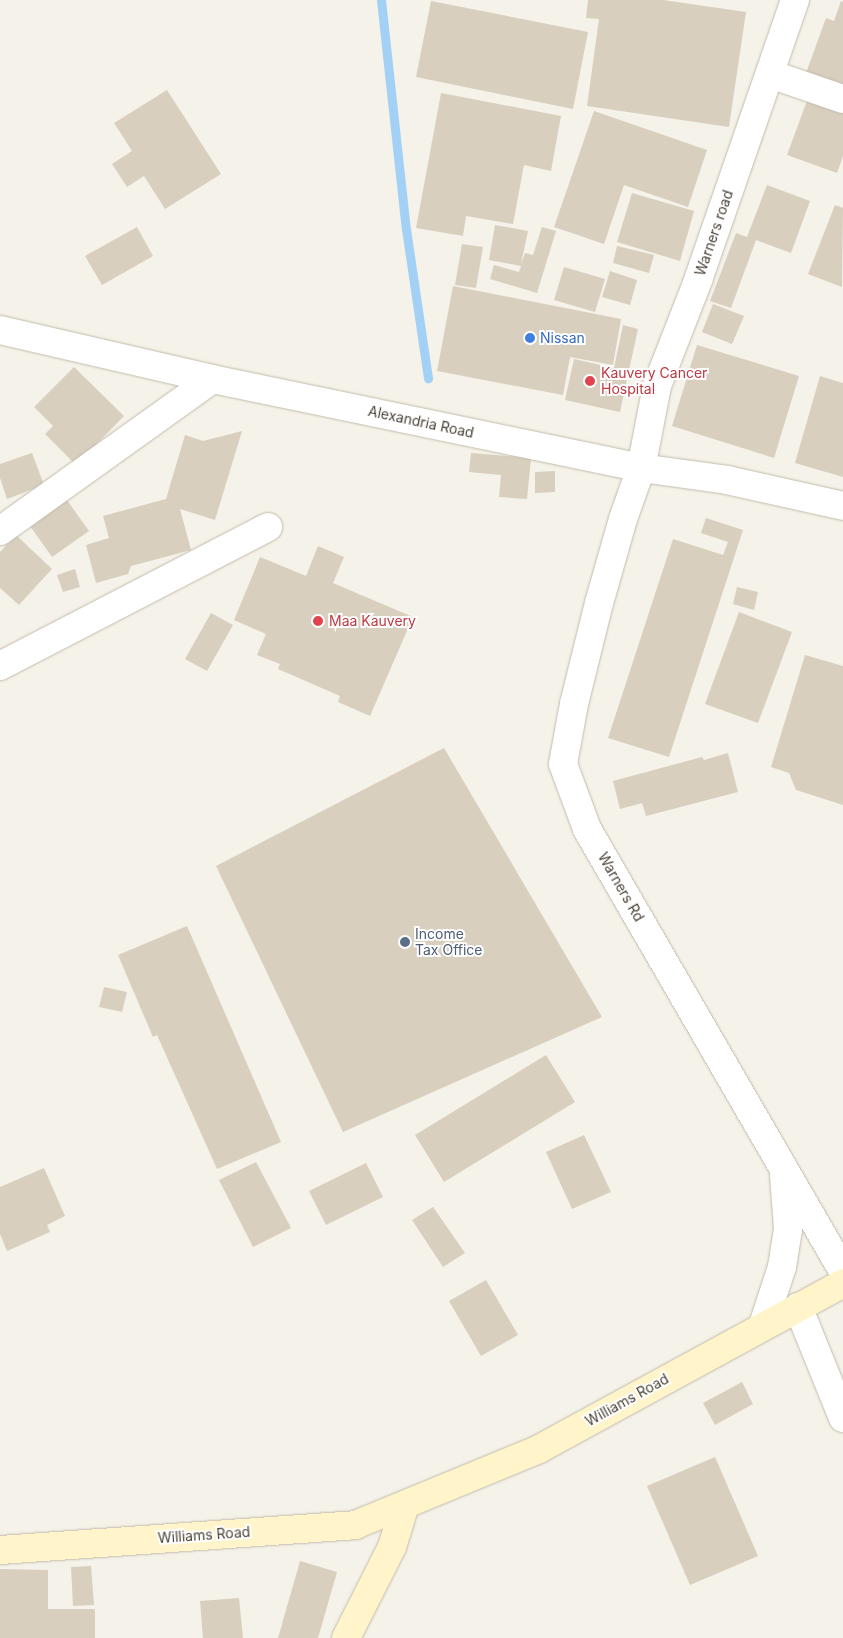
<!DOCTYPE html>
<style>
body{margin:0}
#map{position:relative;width:843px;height:1638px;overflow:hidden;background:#f5f2e9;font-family:Inter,sans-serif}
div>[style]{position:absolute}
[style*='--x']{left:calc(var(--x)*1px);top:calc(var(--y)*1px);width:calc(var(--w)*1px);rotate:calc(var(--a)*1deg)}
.stream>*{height:9px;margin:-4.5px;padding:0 4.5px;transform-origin:4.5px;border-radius:4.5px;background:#a3d0f5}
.building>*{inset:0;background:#d8cfbe}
.roads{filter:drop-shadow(0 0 1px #c2bbab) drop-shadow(0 0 1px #c2bbab)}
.street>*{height:28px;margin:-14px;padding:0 14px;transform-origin:14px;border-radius:14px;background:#fff}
.secondary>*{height:28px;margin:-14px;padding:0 14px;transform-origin:14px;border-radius:14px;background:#fff4ca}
.dots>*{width:14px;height:14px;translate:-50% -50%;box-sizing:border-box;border:2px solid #fff;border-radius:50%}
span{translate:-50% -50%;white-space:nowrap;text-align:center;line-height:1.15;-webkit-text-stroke:4px #fff;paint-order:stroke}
.street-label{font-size:14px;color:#4a4337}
.shop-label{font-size:14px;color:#366cbe}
.left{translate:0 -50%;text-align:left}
.health-label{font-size:14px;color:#be3a42}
.service-label{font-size:14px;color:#4e5e75}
</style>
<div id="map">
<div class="stream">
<i style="--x:381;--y:0;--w:230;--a:83.8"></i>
<i style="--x:406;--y:229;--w:151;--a:81.6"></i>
</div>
<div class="building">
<i style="clip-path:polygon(588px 0,663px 0,746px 12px,729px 127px,587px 106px,599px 19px,586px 18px)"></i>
<i style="clip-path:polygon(431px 1px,588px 32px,573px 109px,416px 77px)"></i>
<i style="clip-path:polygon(841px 1px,843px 2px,843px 86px,806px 73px,826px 18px,834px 21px)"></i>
<i style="clip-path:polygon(167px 90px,221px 174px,165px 209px,144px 176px,127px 187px,112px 164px,132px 151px,114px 123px)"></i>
<i style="clip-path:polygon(441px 93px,561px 116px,551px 171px,524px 165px,513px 224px,466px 216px,463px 236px,416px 228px)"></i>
<i style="clip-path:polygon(808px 98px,843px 110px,843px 156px,837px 173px,787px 155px)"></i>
<i style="clip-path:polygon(594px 111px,707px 150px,688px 207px,624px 185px,604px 244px,554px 227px)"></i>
<i style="clip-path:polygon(767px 185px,810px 201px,791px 253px,756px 240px,731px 308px,710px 301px,736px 233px,747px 237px)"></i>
<i style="clip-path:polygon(632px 193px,694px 211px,680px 261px,617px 242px)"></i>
<i style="clip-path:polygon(835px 205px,843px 208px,842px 287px,808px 274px)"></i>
<i style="clip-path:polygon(495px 225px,528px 231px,521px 264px,525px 253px,533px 255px,542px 227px,556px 231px,537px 293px,490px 279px,494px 265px,519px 272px,521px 266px,489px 260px)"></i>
<i style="clip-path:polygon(137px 227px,153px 256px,102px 285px,85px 256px)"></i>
<i style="clip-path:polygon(462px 244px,483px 247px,476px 288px,455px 285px)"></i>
<i style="clip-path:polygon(617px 246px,654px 255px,649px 273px,613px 263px)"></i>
<i style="clip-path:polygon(564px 267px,605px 279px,595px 312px,554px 300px)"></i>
<i style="clip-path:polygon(610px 271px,637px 280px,630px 305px,602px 297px)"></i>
<i style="clip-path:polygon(453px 286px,621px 319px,613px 365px,570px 357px,563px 395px,437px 371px)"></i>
<i style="clip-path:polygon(713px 304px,744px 316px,732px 344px,702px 332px)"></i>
<i style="clip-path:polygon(623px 325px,638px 329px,620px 412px,565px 400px,574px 359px,614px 368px)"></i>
<i style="clip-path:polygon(697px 345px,799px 376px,774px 458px,672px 426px)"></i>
<i style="clip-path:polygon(74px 367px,124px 416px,76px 465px,45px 434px,53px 426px,34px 407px)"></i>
<i style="clip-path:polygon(820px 376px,843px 383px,843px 477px,795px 463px)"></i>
<i style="clip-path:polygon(242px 431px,215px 520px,180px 509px,191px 550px,131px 566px,128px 574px,96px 583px,86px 545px,109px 538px,103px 516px,166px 499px,185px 435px,203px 441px)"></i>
<i style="clip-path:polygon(32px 453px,44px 485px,7px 499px,0 478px,0 464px)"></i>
<i style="clip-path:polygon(471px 453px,531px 458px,527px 499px,499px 497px,501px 475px,469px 472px)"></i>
<i style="clip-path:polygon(555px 471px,555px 492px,535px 493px,535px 472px)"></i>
<i style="clip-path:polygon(62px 493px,89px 531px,52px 557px,25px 519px)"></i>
<i style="clip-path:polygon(706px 518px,743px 530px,669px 757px,608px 738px,673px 539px,723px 555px,728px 542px,701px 533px)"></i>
<i style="clip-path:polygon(16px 535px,52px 569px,19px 605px,0 588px,0 552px)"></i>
<i style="clip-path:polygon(318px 546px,344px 557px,333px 583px,413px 617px,370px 716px,338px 702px,340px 696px,278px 669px,280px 664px,257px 655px,266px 634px,234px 620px,260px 557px,306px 576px)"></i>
<i style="clip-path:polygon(75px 569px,80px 587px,63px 592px,57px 575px)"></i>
<i style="clip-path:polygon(737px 587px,758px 592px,754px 610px,733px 604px)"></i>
<i style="clip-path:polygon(739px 612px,792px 632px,758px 723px,705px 704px)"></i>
<i style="clip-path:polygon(211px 613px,233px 625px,207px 671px,185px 659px)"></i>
<i style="clip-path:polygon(805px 655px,843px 666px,843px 805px,796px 790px,789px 773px,771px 767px)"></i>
<i style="clip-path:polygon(444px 748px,602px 1017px,343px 1132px,216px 866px)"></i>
<i style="clip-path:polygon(728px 753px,738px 792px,646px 816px,642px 803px,620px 809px,613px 781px,702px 757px,704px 760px)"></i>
<i style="clip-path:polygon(187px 926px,281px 1142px,217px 1169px,157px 1035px,153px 1037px,118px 955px)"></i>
<i style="clip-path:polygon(104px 987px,127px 992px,122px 1012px,99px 1007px)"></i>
<i style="clip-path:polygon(546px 1055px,575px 1102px,444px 1182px,415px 1135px)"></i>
<i style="clip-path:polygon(584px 1135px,611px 1192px,572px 1209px,546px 1152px)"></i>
<i style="clip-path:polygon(256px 1162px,291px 1228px,253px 1247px,219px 1180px)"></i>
<i style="clip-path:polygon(366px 1163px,383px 1197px,326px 1225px,309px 1191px)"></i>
<i style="clip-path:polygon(44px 1168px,65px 1216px,47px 1225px,50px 1232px,7px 1251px,0 1234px,0 1187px)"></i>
<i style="clip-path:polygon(433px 1207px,465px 1253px,443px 1267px,412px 1220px)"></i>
<i style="clip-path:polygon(486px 1280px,518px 1335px,481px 1356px,449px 1301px)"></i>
<i style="clip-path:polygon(742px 1382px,753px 1404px,715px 1425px,703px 1403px)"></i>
<i style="clip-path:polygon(715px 1457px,758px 1556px,690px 1585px,647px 1486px)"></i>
<i style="clip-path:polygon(300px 1561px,337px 1572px,318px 1638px,278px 1638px)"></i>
<i style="clip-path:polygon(91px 1566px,94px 1605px,73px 1606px,71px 1567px)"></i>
<i style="clip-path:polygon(0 1569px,48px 1570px,48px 1609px,95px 1609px,95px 1638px,0 1638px)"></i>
<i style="clip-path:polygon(239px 1598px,243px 1638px,203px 1638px,200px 1601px)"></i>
</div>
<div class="roads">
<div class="street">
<i style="--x:795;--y:0;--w:294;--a:109.1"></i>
<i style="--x:699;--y:278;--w:116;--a:111.3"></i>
<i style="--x:657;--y:386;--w:84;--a:101"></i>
<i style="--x:641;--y:468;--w:54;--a:109.4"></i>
<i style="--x:623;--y:519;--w:87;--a:105.9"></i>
<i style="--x:599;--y:603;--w:104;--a:103.9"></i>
<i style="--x:574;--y:704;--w:61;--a:100.4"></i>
<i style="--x:563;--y:764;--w:69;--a:69.7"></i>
<i style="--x:587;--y:829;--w:511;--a:59.92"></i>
<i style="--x:770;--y:74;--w:77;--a:18.9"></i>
<i style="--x:0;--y:330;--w:218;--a:13"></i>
<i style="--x:212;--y:379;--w:438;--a:11.7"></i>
<i style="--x:641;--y:468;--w:87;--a:7.9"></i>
<i style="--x:727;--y:480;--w:119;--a:12.6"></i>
<i style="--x:0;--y:531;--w:261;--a:-35.6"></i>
<i style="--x:0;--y:666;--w:302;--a:-27.4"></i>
<i style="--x:798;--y:1307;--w:120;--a:67.9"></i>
<i style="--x:763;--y:1325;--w:61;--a:-71.9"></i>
<i style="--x:782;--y:1267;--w:38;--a:-81"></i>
<i style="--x:788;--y:1229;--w:54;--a:-94.2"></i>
</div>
<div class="secondary">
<i style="--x:0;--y:1550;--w:356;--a:-4"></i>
<i style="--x:355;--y:1525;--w:199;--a:-22.4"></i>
<i style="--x:539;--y:1449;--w:346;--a:-28.6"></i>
<i style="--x:346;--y:1638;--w:102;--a:-63.2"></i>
<i style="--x:392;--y:1547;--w:44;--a:-72.8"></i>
</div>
</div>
<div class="dots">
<i style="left:530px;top:338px;background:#3f7fe0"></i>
<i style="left:590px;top:381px;background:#e0444e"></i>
<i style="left:318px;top:621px;background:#e0444e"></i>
<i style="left:405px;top:942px;background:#5c6f8a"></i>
</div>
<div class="street-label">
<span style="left:714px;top:233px;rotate:-71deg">Warners road</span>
<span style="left:421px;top:422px;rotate:12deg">Alexandria Road</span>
<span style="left:621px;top:887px;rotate:60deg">Warners Rd</span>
<span style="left:627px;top:1400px;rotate:-29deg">Williams Road</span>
<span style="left:204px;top:1535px;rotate:-4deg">Williams Road</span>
</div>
<div class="shop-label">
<span class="left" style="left:540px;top:338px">Nissan</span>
</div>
<div class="health-label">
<span class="left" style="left:601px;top:381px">Kauvery Cancer<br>Hospital</span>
<span class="left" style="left:329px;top:621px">Maa Kauvery</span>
</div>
<div class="service-label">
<span class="left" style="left:415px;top:942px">Income<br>Tax Office</span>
</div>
</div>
